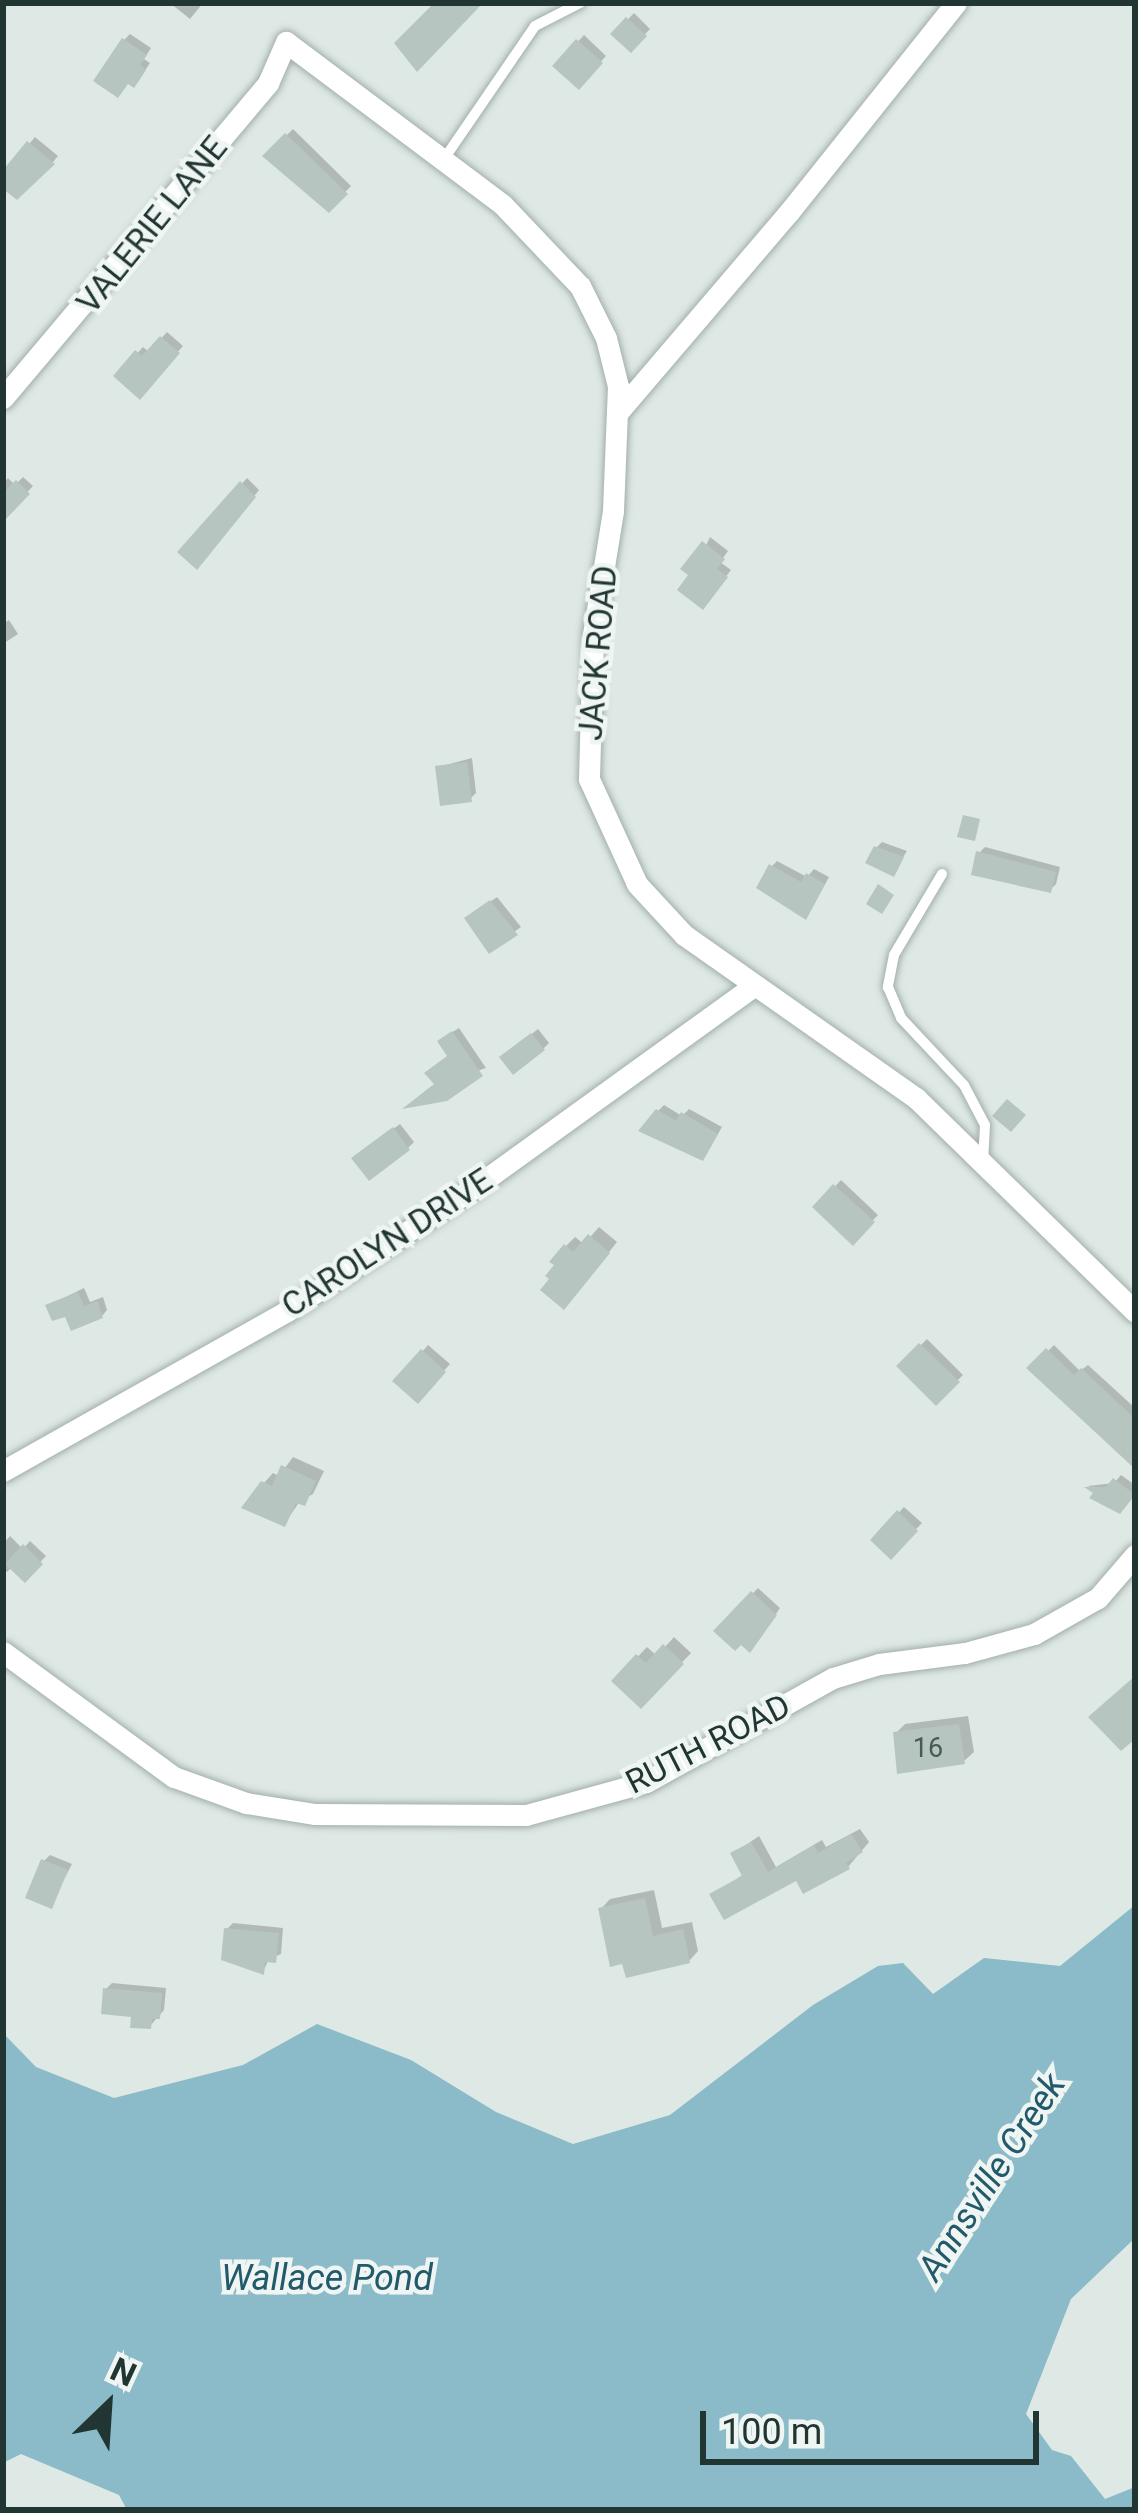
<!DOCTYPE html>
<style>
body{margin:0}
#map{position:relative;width:1138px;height:2513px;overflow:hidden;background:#dee8e4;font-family:Roboto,sans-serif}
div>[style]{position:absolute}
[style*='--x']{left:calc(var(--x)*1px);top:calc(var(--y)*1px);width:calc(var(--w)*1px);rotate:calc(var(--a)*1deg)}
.water>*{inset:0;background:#8bbac8}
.shadow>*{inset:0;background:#0003}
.building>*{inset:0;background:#b7c5c1}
.roads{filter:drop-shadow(0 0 3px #a2afab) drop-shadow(0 0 3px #a2afab)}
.service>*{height:10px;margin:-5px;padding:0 5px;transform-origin:5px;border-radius:5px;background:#fff}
.minor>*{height:21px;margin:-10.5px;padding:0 10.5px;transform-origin:10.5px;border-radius:10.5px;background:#fff}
span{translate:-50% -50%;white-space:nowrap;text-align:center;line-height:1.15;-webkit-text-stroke:9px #eef5f2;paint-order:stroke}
.number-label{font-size:27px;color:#465a56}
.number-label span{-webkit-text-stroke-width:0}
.street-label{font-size:33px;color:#213632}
.water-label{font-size:36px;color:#22596b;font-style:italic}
.frame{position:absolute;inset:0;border:6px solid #213632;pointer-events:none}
.north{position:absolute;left:48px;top:2345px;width:120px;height:120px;-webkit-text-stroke:9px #eef5f2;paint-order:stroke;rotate:25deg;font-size:33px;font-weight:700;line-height:48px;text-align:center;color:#213632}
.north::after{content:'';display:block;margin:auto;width:42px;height:54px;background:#213632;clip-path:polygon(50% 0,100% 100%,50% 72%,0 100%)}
.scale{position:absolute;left:700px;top:2411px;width:339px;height:54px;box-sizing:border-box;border:6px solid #213632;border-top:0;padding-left:15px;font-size:36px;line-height:42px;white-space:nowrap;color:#213632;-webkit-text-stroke:9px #eef5f2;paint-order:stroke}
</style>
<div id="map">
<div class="water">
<i style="clip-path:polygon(1135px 1905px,1135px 2238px,1071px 2299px,1026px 2414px,1052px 2450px,1071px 2456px,1105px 2499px,1135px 2487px,1135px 2510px,127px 2510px,119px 2495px,21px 2454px,3px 2463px,3px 2033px,36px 2067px,114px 2098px,243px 2065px,317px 2024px,411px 2060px,496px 2112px,573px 2144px,670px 2115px,813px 2005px,878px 1966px,903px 1963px,933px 1994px,984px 1958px,1060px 1966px)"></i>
</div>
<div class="shadow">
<i style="clip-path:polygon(170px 3px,203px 3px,190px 19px)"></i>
<i style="clip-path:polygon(634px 13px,650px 29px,631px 49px,614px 34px)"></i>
<i style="clip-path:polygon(130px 34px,151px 48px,144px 59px,150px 63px,139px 79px,124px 40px)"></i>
<i style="clip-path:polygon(584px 35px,606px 56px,578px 86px,556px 66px)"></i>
<i style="clip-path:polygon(293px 129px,351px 186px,329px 209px,266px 156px)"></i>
<i style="clip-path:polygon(35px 137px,58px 156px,43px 174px,3px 185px,3px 175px)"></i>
<i style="clip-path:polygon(167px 332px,183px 346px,140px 395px,117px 376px,143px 347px,149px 352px)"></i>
<i style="clip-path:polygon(23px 477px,33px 486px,3px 518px,3px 484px,8px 478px,15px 485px)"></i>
<i style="clip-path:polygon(247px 478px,259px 490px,202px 560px,181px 551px)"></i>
<i style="clip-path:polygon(710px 537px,728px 551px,720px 562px,731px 570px,708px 600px,692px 575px)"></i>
<i style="clip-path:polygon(9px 620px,18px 634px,3px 644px,3px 624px)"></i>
<i style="clip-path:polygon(472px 758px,476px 793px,470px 799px,438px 767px)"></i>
<i style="clip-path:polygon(882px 842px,907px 851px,893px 873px,876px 848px)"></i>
<i style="clip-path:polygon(985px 847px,1060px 867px,1056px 884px,1050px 890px,979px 853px)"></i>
<i style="clip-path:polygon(777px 861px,807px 877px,814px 869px,829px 877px,811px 910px,772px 866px)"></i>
<i style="clip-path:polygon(497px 897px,521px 927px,489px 950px,474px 913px)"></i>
<i style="clip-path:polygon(459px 1028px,486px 1068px,437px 1084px,451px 1055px,446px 1036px)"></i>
<i style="clip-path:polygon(538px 1029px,549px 1043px,544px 1048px,509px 1052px)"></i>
<i style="clip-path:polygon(664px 1105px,682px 1116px,689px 1109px,722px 1127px,708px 1151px,658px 1111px)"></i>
<i style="clip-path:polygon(400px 1124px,414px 1142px,408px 1148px,361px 1152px)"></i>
<i style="clip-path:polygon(841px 1180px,878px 1215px,853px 1241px,816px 1207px)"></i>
<i style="clip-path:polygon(599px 1227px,617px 1242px,573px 1297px,566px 1246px,575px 1237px,584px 1244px)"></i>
<i style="clip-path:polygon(84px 1288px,90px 1302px,103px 1297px,107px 1310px,102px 1316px,49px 1305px)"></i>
<i style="clip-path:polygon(927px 1339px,963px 1375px,936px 1402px,900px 1366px)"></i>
<i style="clip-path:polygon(428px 1345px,450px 1364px,418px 1400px,397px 1381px)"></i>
<i style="clip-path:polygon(1054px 1345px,1080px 1371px,1088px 1365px,1135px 1408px,1135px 1453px,1031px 1368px)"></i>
<i style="clip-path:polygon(293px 1457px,324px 1471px,313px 1494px,300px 1501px,285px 1523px,264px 1483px,273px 1473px,279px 1476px)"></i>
<i style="clip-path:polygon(1121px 1475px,1135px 1485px,1126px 1505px,1088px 1486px,1114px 1483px)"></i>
<i style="clip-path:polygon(904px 1507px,922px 1523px,891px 1555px,874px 1539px)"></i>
<i style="clip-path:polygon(10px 1536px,23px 1549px,30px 1541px,46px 1556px,25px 1578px,12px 1567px,7px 1572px,3px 1569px,3px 1544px)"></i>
<i style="clip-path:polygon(758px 1588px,780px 1608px,756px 1643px,717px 1631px)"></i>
<i style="clip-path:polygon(674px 1637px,691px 1653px,641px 1705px,615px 1681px,647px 1647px,657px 1656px)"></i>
<i style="clip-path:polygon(968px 1716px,974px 1752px,964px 1761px,896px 1733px,905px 1724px)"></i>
<i style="clip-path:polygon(860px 1829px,869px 1842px,848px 1867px,713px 1895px,744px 1874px,733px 1854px,759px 1836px,776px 1867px,822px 1840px,826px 1847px)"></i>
<i style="clip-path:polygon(50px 1855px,72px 1864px,51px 1905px,44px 1861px)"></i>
<i style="clip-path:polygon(654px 1890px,662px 1928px,692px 1922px,698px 1951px,689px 1961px,601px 1909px,610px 1899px)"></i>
<i style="clip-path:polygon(233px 1923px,283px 1928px,281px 1954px,269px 1959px,263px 1972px,227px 1929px)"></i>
<i style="clip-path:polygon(112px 1983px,166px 1988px,164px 2010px,150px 2026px,106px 1989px)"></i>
</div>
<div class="building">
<i style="clip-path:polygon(434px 3px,483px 3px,417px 72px,394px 43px)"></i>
<i style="clip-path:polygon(626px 17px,647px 36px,631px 53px,610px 34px)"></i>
<i style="clip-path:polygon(122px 38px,147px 55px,140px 65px,146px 70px,134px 88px,128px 84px,118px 98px,93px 81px)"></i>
<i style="clip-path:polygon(576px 39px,603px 63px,579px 90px,552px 66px)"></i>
<i style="clip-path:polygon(285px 133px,348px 194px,329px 213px,262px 156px)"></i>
<i style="clip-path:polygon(27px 141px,55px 164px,17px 200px,3px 189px,3px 170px)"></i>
<i style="clip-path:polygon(160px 336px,180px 353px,140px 400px,113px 376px,135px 350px,142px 356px)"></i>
<i style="clip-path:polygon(16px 480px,30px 494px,3px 522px,3px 493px)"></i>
<i style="clip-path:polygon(240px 481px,256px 497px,197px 570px,177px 552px)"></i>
<i style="clip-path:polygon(702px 541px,725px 559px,717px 569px,728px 577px,703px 610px,677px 590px,688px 575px,680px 569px)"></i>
<i style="clip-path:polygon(467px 762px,472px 802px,440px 806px,435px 766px)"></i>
<i style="clip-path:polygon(963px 815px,980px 819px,975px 841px,957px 837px)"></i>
<i style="clip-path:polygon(874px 846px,904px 857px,894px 877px,865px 863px)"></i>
<i style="clip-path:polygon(976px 851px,1056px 872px,1051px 893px,971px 875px)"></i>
<i style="clip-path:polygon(769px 864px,801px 882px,806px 873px,825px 884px,806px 920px,756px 888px)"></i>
<i style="clip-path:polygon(878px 884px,894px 895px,882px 914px,866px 904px)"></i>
<i style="clip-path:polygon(490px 900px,518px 935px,489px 954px,464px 918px)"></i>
<i style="clip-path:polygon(452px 1031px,483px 1076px,447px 1101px,402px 1109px,434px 1084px,424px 1073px,447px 1056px,437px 1041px)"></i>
<i style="clip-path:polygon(531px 1033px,545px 1050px,513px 1075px,499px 1057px)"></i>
<i style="clip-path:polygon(1007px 1099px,1026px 1115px,1011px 1132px,992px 1116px)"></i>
<i style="clip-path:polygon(656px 1109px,676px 1121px,681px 1112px,718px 1134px,703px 1161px,638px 1131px)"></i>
<i style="clip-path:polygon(393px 1127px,410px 1150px,369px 1181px,351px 1158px)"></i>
<i style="clip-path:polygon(833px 1184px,875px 1222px,853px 1246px,812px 1207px)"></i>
<i style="clip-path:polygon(588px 1234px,610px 1253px,564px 1310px,540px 1290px,549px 1279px,545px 1276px,554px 1265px,549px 1262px,564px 1244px,573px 1252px)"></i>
<i style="clip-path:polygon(78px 1292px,84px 1306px,97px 1301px,103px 1318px,71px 1331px,65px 1317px,52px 1321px,45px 1305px)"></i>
<i style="clip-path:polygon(919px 1343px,960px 1382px,936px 1406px,896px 1366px)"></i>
<i style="clip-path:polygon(1046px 1348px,1074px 1375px,1081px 1368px,1135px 1419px,1135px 1469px,1026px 1368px)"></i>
<i style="clip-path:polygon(421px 1349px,446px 1372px,418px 1404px,392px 1381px)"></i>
<i style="clip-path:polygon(281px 1465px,316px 1481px,305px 1506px,296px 1503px,285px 1527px,241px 1508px,261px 1481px,272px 1486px)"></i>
<i style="clip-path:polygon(1113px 1478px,1135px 1495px,1120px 1514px,1089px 1498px,1093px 1493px,1084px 1487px,1106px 1487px)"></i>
<i style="clip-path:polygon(897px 1510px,918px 1531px,891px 1560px,870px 1540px)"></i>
<i style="clip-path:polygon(23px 1544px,43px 1564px,25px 1583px,5px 1564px)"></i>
<i style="clip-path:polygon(751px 1591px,777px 1615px,750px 1653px,741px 1645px,735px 1651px,713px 1631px)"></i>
<i style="clip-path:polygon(663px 1644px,684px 1664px,641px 1709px,611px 1681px,636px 1654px,646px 1663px)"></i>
<i style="clip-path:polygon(1135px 1676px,1135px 1739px,1121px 1751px,1088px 1717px)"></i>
<i style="clip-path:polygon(959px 1724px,965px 1764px,897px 1774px,893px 1732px)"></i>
<i style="clip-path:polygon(851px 1834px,863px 1852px,846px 1863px,850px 1869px,803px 1894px,796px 1881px,724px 1920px,709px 1894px,742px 1876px,730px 1853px,751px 1842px,768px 1872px,814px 1845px,818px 1853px)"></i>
<i style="clip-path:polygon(41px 1859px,68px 1870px,52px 1909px,25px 1898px)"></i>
<i style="clip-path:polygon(645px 1898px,653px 1936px,683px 1929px,690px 1963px,626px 1978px,622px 1964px,610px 1967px,598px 1908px)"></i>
<i style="clip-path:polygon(224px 1928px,279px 1933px,276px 1963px,265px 1962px,264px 1975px,221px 1960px)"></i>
<i style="clip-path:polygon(103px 1988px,162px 1993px,160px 2019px,152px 2019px,151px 2029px,130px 2028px,131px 2017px,101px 2014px)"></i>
</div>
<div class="roads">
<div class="service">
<i style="--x:444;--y:159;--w:161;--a:-55.6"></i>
<i style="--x:535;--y:26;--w:51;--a:-27.1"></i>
<i style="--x:942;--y:874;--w:94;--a:120.7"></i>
<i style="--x:894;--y:955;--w:33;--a:101"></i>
<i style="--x:888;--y:987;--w:34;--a:67"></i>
<i style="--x:901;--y:1018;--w:92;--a:46.8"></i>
<i style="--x:964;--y:1085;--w:45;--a:62.3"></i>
<i style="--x:985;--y:1125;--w:36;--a:93"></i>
</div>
<div class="minor">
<i style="--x:3;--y:398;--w:412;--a:-49.9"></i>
<i style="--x:268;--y:83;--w:45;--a:-66.3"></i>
<i style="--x:286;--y:42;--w:271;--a:36.9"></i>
<i style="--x:503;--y:205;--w:112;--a:46.5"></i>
<i style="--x:580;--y:286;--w:58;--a:63.4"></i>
<i style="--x:606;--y:338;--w:49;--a:76"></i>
<i style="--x:618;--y:386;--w:125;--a:92.3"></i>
<i style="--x:613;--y:511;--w:126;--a:99.2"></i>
<i style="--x:593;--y:635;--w:144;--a:91.6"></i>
<i style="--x:589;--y:779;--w:115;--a:65.4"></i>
<i style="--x:637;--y:884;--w:69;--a:47.3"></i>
<i style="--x:684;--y:935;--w:284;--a:35.1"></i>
<i style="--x:916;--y:1098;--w:306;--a:44.3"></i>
<i style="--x:619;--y:411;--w:262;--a:-49.5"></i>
<i style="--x:789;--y:212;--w:268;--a:-51.4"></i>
<i style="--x:3;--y:1471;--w:326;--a:-29.4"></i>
<i style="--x:287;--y:1311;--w:222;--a:-33.4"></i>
<i style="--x:472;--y:1189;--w:347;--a:-35.8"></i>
<i style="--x:3;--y:1652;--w:212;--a:36.2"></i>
<i style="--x:174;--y:1777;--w:77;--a:19.9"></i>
<i style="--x:246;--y:1803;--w:70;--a:9.1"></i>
<i style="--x:315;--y:1814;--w:211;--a:0.3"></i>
<i style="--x:526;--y:1815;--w:124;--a:-15.4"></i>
<i style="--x:646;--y:1782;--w:214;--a:-29.1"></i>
<i style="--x:833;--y:1678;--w:48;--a:-16.9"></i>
<i style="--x:879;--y:1664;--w:87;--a:-7.3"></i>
<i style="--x:965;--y:1653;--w:72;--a:-15.4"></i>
<i style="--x:1034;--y:1634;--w:73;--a:-29.4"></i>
<i style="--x:1098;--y:1598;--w:57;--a:-49.3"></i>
</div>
</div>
<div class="number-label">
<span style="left:928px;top:1749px">16</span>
</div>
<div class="street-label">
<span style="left:152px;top:225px;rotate:-51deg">VALERIE LANE</span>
<span style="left:598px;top:653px;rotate:-85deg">JACK ROAD</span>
<span style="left:387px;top:1243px;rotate:-33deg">CAROLYN DRIVE</span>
<span style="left:708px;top:1744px;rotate:-27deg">RUTH ROAD</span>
</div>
<div class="water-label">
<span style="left:992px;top:2177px;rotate:-57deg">Annsville Creek</span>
<span style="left:327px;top:2279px">Wallace Pond</span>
</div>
<div class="frame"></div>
<div class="north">N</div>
<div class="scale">100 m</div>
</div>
